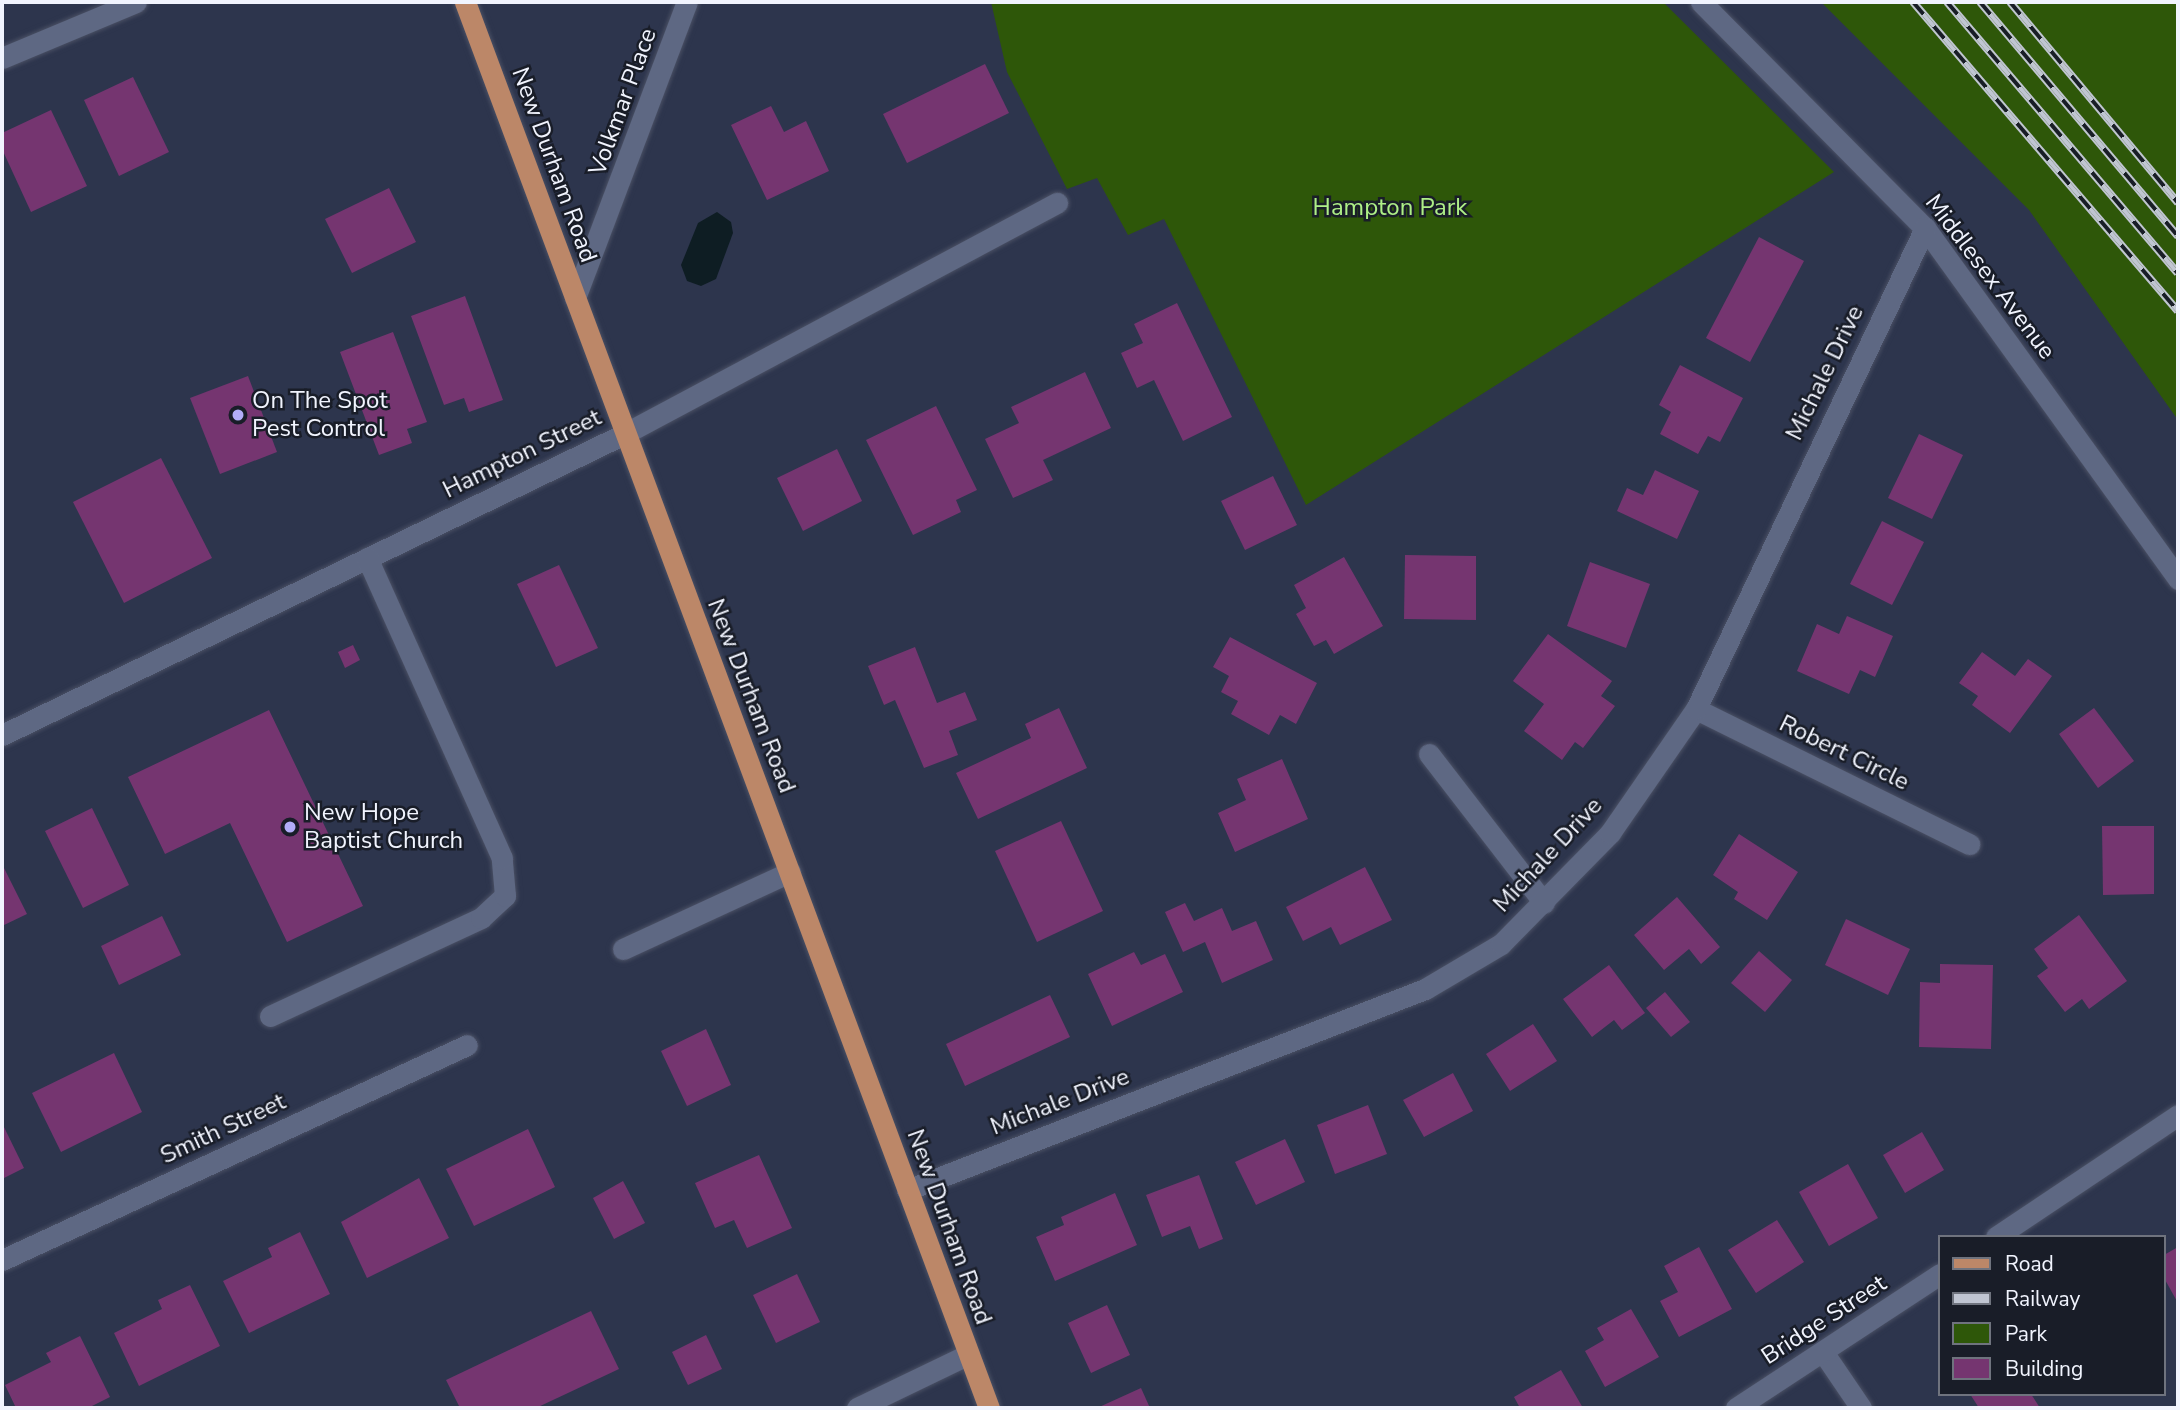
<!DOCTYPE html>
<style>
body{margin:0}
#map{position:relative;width:2180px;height:1410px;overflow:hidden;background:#2d354d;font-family:"Nunito Sans",sans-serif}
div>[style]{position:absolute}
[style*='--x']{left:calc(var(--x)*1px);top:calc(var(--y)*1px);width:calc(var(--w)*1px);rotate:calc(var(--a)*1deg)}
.green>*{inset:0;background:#2e5709}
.water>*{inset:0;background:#0e1d23}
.building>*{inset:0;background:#753570}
.roads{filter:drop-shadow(0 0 2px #4a5064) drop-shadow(0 0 2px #4a5064)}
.minor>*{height:21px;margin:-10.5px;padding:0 10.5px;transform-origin:10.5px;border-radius:10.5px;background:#5e6883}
.major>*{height:21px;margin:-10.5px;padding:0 10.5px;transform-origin:10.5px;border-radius:10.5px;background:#bc8768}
.rail>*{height:8px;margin-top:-4px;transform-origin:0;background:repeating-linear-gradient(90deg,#191d28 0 16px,#c0c5d2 0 32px);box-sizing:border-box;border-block:2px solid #c0c5d2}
.dots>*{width:19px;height:19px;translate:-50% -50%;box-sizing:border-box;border:4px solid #191d28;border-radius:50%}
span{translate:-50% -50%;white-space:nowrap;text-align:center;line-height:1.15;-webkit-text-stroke:5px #191d28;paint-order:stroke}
.street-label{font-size:24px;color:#f1f4fe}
.park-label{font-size:24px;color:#aeef87}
.poi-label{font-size:24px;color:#f1f4fe}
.left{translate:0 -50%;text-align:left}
.frame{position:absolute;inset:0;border:4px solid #f1f4fe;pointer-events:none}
.legend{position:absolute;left:1938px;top:1235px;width:228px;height:161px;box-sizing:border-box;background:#191d28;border:2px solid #6f737e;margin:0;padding:9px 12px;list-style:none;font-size:21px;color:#f1f4fe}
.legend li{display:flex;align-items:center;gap:14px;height:35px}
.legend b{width:35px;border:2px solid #6f737e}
</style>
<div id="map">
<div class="green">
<i style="clip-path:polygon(991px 2px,1663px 2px,1834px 172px,1306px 505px,1164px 219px,1128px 235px,1097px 178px,1067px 189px,1007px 72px)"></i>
<i style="clip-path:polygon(1821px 2px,2178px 2px,2178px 420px,2029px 210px)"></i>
</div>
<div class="water">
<i style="clip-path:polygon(717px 212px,731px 222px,733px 233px,716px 279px,701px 286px,687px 281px,681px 265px,698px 223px)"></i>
</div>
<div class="building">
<i style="clip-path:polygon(985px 64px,1009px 113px,907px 163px,883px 114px)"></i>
<i style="clip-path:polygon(133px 77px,169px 152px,119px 176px,84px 100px)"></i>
<i style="clip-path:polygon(771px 106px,784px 132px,806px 121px,829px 171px,767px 200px,731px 125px)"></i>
<i style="clip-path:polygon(51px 110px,87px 186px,31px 212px,2px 149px,2px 133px)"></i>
<i style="clip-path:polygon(389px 188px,416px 242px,352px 273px,325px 219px)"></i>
<i style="clip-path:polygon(1759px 237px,1804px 261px,1750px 362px,1706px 338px)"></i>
<i style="clip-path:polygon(465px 296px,503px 400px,469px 412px,464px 398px,444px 405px,411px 316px)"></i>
<i style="clip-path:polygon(1177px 303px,1232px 417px,1183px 441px,1154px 380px,1137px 388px,1121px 353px,1143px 343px,1134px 324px)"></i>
<i style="clip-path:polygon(393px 332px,427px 422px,407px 429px,412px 443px,379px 455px,340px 352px)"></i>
<i style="clip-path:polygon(1680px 365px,1743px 398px,1720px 442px,1708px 436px,1698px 454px,1660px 434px,1671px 412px,1659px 405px)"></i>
<i style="clip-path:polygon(1085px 372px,1111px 428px,1043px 460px,1053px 480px,1013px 498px,985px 439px,1019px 423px,1011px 407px)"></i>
<i style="clip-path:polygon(248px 376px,277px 452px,220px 474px,190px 398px)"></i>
<i style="clip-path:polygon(936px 406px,977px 490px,956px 500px,961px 512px,913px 535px,866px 440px)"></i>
<i style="clip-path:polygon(1919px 434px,1963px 455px,1932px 519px,1888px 498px)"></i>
<i style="clip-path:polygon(837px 449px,862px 501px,803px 531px,777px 478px)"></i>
<i style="clip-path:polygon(161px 458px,212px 558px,124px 603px,73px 502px)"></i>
<i style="clip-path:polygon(1655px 470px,1699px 491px,1677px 539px,1617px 511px,1627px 488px,1643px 495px)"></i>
<i style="clip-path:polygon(1273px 476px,1297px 525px,1245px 550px,1221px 501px)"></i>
<i style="clip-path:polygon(1882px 521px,1924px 542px,1892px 605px,1850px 584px)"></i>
<i style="clip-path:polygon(1405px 555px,1476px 556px,1476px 620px,1404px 619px)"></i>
<i style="clip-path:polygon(1344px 557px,1383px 626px,1334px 654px,1326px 640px,1314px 646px,1296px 614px,1306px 608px,1294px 585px)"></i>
<i style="clip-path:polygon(1590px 562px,1650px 584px,1626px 648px,1567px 626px)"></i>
<i style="clip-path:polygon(559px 565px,598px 648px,556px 667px,517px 584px)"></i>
<i style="clip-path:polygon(1847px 616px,1893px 636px,1875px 677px,1860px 670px,1849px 694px,1797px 671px,1817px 624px,1839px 634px)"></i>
<i style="clip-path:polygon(1548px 634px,1612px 681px,1601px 696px,1615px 706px,1583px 748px,1575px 742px,1562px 760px,1524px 731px,1544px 704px,1513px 681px)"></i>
<i style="clip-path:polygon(1230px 637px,1317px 683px,1296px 724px,1280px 715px,1269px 735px,1231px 714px,1238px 701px,1221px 692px,1229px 676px,1213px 667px)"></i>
<i style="clip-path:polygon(353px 645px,360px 660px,345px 668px,338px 652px)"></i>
<i style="clip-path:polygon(915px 647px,937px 703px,965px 692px,977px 720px,949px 731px,958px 755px,924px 768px,895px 700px,884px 705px,868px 666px)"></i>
<i style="clip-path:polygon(1982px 652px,2015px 676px,2028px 659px,2052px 676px,2010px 733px,1972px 705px,1978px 696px,1959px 683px)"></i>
<i style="clip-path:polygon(1059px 708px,1087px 768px,978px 819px,956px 773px,1031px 738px,1025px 724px)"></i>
<i style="clip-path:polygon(2094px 708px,2134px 761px,2098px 788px,2059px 734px)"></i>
<i style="clip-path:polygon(269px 710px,363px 906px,287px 942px,230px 823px,165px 854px,128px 777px)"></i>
<i style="clip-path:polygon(1282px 759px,1308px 819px,1235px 852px,1218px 813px,1246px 800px,1237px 779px)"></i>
<i style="clip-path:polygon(92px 808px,129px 885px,83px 908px,45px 831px)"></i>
<i style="clip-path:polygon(1061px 821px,1103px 911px,1037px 942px,995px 851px)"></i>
<i style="clip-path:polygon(2102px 826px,2154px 826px,2154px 894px,2103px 895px)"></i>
<i style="clip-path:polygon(1739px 834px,1798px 872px,1767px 920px,1734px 899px,1738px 892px,1713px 875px)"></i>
<i style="clip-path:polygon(2px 864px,27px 914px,2px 926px)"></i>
<i style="clip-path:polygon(1365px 867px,1392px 920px,1340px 945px,1331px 927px,1303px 941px,1286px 907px)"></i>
<i style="clip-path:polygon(1677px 897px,1720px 947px,1701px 964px,1689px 949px,1664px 970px,1634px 935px)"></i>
<i style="clip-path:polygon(1185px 903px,1194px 921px,1222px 908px,1232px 931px,1256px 921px,1273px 960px,1222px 983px,1205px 942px,1183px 952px,1165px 912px)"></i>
<i style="clip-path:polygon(2079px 915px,2127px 981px,2089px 1009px,2082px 999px,2065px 1012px,2037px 976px,2048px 968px,2034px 949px)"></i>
<i style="clip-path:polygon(162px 916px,181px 955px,119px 985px,101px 946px)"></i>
<i style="clip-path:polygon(1846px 919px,1910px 949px,1888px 995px,1825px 965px)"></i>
<i style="clip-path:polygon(1759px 951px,1792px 980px,1765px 1012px,1731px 983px)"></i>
<i style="clip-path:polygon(1134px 952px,1141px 965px,1165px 954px,1183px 992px,1112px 1026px,1088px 974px)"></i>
<i style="clip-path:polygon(1940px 964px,1993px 965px,1991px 1049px,1919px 1047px,1920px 982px,1940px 983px)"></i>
<i style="clip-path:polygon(1609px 965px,1645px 1013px,1622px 1030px,1614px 1020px,1592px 1037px,1563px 999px)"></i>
<i style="clip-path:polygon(1665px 992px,1690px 1022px,1671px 1037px,1646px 1008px)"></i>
<i style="clip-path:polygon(1050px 995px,1070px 1037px,965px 1086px,946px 1044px)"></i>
<i style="clip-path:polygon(1533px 1024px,1557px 1061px,1510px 1091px,1486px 1054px)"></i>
<i style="clip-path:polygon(706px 1029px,731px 1085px,687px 1106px,661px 1051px)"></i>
<i style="clip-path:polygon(114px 1053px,142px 1112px,61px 1152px,32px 1093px)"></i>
<i style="clip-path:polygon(1453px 1073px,1473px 1111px,1424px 1137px,1403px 1100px)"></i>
<i style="clip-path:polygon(1368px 1105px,1387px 1154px,1335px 1174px,1317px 1125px)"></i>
<i style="clip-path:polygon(2px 1123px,24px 1168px,2px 1179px)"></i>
<i style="clip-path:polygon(528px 1129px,555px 1187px,474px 1226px,446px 1169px)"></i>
<i style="clip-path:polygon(1922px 1132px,1944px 1170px,1905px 1193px,1883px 1155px)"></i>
<i style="clip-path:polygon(1285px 1139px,1305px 1182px,1256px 1205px,1235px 1162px)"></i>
<i style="clip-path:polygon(759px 1155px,792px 1228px,747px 1248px,734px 1220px,715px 1228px,695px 1183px)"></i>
<i style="clip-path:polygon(1848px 1164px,1878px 1218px,1829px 1246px,1799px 1192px)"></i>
<i style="clip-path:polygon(1199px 1175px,1223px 1239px,1199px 1249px,1190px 1226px,1162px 1237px,1146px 1195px)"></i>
<i style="clip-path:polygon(419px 1178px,449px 1238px,367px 1278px,341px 1222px)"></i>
<i style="clip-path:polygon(623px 1181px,645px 1223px,614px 1239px,593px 1198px)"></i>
<i style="clip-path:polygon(1115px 1193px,1137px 1245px,1055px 1281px,1036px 1237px,1064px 1225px,1061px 1217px)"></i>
<i style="clip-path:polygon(1777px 1220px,1804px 1262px,1756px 1293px,1728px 1250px)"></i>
<i style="clip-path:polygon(300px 1232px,330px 1294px,249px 1333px,223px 1281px,272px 1257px,268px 1248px)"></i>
<i style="clip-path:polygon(1699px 1247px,1732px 1309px,1679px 1337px,1660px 1301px,1678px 1292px,1664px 1266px)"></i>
<i style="clip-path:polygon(2178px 1247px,2178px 1303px,2164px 1278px,2164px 1255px)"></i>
<i style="clip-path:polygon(797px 1274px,820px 1322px,776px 1343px,753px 1295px)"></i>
<i style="clip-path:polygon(190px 1285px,220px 1346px,139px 1386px,114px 1333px,162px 1309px,158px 1300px)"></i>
<i style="clip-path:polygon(1107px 1305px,1130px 1355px,1091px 1373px,1068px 1323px)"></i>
<i style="clip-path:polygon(1631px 1309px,1659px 1357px,1605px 1387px,1585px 1351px,1604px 1340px,1597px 1328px)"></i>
<i style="clip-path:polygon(591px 1311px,619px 1369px,536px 1408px,460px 1408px,446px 1380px)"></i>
<i style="clip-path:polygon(706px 1335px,722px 1369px,688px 1385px,672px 1352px)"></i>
<i style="clip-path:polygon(80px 1336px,110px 1397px,88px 1408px,16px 1408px,5px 1385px,51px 1362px,46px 1353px)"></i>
<i style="clip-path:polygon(1561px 1370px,1583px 1408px,1520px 1408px,1514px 1397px)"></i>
<i style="clip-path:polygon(1141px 1388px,1150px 1408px,1097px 1408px)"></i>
<i style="clip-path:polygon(1970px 1394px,2031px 1394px,2040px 1408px,1979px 1408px)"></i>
</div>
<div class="roads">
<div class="minor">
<i style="--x:1701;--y:2;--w:318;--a:45.3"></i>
<i style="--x:1925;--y:228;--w:433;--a:54.2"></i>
<i style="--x:2;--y:58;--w:145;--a:-22.7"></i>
<i style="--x:575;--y:298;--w:316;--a:-69.3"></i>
<i style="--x:1696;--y:709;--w:305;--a:26.3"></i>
<i style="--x:2;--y:735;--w:691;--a:-25.82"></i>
<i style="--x:624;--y:434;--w:491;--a:-28.1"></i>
<i style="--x:1429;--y:754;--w:188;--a:52.3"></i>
<i style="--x:623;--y:949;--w:184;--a:-24.8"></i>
<i style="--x:270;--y:1016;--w:233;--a:-24.9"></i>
<i style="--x:481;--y:918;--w:33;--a:-43"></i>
<i style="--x:505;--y:896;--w:38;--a:-95"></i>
<i style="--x:502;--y:858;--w:329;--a:-114.2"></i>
<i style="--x:907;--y:1190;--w:556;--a:-21.21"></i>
<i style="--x:1425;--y:989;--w:88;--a:-30.6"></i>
<i style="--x:1501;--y:944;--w:156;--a:-45.5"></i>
<i style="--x:1610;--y:833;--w:151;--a:-55.3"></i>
<i style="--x:1696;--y:709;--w:533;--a:-64.54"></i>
<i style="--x:1996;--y:1237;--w:219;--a:-33.8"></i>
<i style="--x:2;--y:1260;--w:512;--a:-24.81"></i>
<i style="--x:1823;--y:1352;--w:68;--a:55.8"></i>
<i style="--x:857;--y:1408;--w:124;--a:-25.7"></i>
<i style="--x:1736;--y:1408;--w:244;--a:-33.3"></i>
</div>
<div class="major">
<i style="--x:465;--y:2;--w:1500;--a:69.56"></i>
</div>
</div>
<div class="rail">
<i style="--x:1913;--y:2;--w:407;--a:49.4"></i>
<i style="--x:1947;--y:2;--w:356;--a:49.6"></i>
<i style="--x:1980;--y:2;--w:307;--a:49.8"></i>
<i style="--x:2010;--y:2;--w:262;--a:50.1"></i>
</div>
<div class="dots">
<i style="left:238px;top:415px;background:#b2adf9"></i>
<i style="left:290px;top:827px;background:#b2adf9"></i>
</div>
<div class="street-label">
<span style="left:623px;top:102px;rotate:-70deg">Volkmar Place</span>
<span style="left:554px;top:165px;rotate:70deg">New Durham Road</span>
<span style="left:1990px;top:277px;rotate:53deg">Middlesex Avenue</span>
<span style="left:1825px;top:373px;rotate:-64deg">Michale Drive</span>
<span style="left:522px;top:454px;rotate:-26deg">Hampton Street</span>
<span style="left:751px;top:696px;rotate:69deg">New Durham Road</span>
<span style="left:1844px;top:753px;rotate:26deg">Robert Circle</span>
<span style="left:1548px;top:855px;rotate:-47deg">Michale Drive</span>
<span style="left:1060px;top:1102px;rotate:-21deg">Michale Drive</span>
<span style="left:223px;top:1129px;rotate:-25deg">Smith Street</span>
<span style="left:949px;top:1227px;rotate:70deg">New Durham Road</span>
<span style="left:1824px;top:1320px;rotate:-33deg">Bridge Street</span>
</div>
<div class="park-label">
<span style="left:1390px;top:208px">Hampton Park</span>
</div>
<div class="poi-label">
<span class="left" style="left:252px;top:415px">On The Spot<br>Pest Control</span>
<span class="left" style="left:304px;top:827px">New Hope<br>Baptist Church</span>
</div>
<div class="frame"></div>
<ul class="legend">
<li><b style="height:9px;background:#bc8768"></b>Road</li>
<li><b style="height:9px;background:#c0c5d2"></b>Railway</li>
<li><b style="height:19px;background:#2e5709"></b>Park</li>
<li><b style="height:19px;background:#753570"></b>Building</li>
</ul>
</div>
